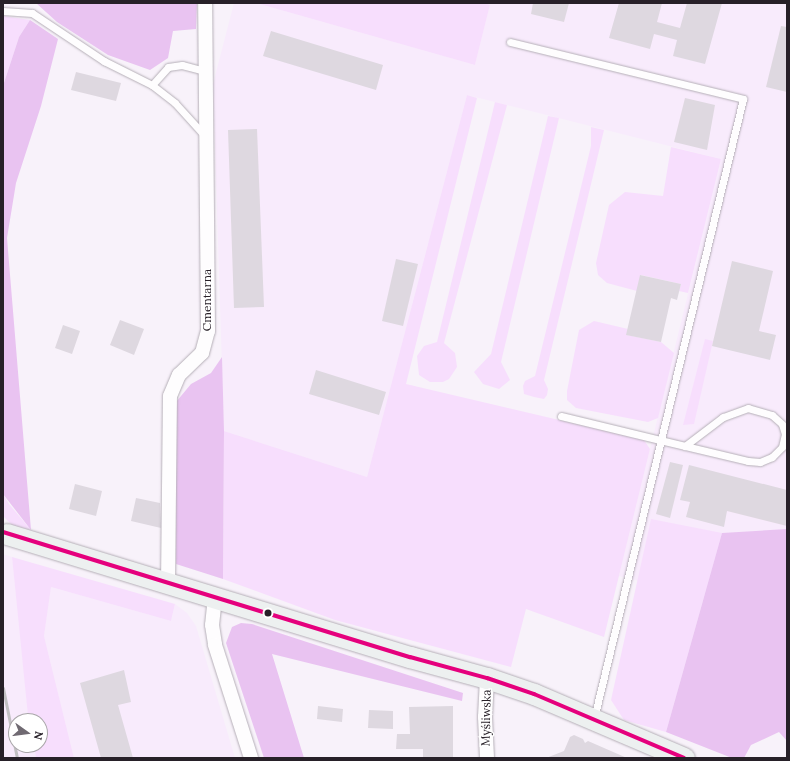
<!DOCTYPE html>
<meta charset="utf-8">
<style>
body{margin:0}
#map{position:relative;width:790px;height:761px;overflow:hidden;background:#f8f2fa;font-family:Lora,serif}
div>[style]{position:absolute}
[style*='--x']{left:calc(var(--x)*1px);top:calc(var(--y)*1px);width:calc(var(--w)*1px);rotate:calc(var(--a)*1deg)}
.built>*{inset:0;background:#f8ebfc}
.green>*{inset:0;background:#f7defd}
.forest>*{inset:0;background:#e9c3f1}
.building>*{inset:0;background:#ded8e0}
.roads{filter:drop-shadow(0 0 1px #b5afb7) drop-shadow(0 0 1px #b5afb7)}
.lane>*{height:7px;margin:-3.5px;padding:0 3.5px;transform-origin:3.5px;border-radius:3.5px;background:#fefdfe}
.street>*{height:14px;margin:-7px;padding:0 7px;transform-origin:7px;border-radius:7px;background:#fefdfe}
.secondary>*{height:21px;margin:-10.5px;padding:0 10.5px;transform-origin:10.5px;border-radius:10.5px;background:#edf0f0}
.rail>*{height:3px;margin:-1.5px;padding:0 1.5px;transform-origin:1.5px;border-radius:1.5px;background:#c2c0c3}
.bus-1>*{height:4px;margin:-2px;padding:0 2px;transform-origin:2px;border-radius:2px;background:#e5007d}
.dots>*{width:11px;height:11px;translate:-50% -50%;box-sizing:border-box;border:2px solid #fff;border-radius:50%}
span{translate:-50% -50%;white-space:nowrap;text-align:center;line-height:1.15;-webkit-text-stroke:3px #fff;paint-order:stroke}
.street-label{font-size:12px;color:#272028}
.frame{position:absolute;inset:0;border:4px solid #272028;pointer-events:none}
.north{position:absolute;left:8px;top:713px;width:40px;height:40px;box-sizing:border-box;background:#fff;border:1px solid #a9a6a9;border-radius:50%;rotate:104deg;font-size:11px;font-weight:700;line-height:16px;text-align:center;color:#272028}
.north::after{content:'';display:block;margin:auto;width:14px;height:18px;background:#706a72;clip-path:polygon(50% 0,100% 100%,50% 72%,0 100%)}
</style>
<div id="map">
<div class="built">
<i style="clip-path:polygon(234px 3px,256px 3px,475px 65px,490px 5px,485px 3px,787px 3px,787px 617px,619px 576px,721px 159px,467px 95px,367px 477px,224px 431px,213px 84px)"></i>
<i style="clip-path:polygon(3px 554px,12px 557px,29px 721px,16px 721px,16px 745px,34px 745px,36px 758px,3px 758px)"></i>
<i style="clip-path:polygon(51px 587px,171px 621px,175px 604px,187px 613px,196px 626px,235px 758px,74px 758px,44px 636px)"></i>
</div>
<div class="green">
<i style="clip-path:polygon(256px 3px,485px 3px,490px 5px,475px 65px)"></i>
<i style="clip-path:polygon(3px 16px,30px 20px,19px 37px,3px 86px)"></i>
<i style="clip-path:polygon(467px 95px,477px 98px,406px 384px,644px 440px,650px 449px,604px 637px,526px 609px,511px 667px,335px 620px,223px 579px,224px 431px,367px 477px)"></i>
<i style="clip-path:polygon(495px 102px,507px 105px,444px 343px,455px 353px,457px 367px,449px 379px,443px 382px,430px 382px,419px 375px,417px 356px,424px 346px,437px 342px)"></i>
<i style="clip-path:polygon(548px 116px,559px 118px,501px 362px,510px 380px,499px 389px,483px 384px,474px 372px,491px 354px)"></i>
<i style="clip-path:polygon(591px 127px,604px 130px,544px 380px,548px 389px,547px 395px,544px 399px,534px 397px,524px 394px,523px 386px,525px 381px,535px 376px,591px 146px)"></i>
<i style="clip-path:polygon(671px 147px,721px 159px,688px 293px,679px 291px,681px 284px,641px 275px,637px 291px,607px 283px,598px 275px,596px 263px,609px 205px,625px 192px,663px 196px)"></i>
<i style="clip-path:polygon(594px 321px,628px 329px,627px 335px,661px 342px,674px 353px,658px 418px,648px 422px,576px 408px,567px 400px,567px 391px,579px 330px)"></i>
<i style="clip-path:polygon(705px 339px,713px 341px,694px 424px,683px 425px)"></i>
<i style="clip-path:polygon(3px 494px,9px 504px,31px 530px,13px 526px,3px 516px)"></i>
<i style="clip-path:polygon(651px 519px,722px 533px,666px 732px,624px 720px,611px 700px)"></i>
<i style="clip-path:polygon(12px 557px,175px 604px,171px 621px,51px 587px,44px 636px,74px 758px,36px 758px,34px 745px,40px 745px,40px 721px,29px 721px,28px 716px)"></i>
</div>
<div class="forest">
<i style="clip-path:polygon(36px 3px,197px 3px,196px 29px,173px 31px,168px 58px,150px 70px,108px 55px,57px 22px)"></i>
<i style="clip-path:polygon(30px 20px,58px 39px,41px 106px,16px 183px,7px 238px,31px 530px,3px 494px,3px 86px,19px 37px)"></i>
<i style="clip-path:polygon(222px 357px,224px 431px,223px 579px,176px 564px,176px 402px,191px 384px,211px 373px)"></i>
<i style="clip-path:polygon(787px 529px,787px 741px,779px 732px,751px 745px,744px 758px,732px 758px,666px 732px,722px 533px)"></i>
<i style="clip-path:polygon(241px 623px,252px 624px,463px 693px,462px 701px,272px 654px,304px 758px,264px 758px,226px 643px,232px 627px)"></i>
</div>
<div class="building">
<i style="clip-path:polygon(533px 3px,569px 3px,564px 22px,531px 14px)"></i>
<i style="clip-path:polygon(619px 3px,662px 3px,657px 22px,680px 28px,687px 3px,722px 3px,705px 64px,673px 56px,677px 40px,654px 34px,650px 49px,609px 38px)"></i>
<i style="clip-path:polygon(781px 26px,787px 27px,787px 92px,766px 87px)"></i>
<i style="clip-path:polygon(271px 31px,383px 65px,376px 90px,263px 56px)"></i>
<i style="clip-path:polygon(76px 72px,121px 83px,116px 101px,71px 90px)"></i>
<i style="clip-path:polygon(685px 98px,715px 105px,707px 150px,674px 142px)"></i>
<i style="clip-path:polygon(257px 129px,264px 307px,234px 308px,228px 130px)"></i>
<i style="clip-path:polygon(396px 259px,418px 264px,403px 326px,382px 321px)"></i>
<i style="clip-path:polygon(732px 261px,773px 271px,759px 331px,776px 335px,770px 360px,712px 346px)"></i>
<i style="clip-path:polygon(640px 275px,681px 284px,677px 300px,671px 298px,661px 342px,626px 335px)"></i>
<i style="clip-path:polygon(120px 320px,144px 329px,134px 355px,110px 345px)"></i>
<i style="clip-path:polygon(63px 325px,80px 331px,72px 354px,55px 348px)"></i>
<i style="clip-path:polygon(316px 370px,386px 392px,379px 415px,309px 394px)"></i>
<i style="clip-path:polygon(670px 462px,683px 465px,670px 518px,656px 514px)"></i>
<i style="clip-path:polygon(689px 465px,787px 490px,787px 526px,727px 511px,724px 527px,686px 517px,690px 502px,680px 500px)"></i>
<i style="clip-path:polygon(75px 484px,102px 491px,96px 516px,69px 509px)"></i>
<i style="clip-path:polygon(136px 498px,160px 503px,161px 528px,131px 521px)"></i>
<i style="clip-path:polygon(124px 670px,131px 702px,118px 705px,133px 758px,101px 758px,80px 683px)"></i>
<i style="clip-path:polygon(318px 706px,343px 709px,342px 722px,317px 719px)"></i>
<i style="clip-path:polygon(453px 706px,453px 758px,423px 758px,423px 749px,396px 749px,397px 734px,410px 734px,409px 707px)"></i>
<i style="clip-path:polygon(369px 710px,393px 711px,393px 729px,368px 728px)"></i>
<i style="clip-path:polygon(574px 735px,583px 739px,585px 743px,588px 741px,627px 758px,546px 758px,564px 751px,570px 737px)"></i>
</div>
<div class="roads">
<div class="lane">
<i style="--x:3;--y:11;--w:29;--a:4"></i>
<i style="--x:32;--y:13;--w:87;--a:33.7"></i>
<i style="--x:104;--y:61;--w:54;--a:26.6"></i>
<i style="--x:152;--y:85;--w:29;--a:38"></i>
<i style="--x:175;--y:103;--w:45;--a:47.7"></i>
<i style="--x:510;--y:42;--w:240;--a:13.7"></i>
<i style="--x:743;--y:99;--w:637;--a:103.53"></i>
<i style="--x:152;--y:85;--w:24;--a:-48"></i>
<i style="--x:168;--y:67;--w:14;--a:-8"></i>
<i style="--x:182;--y:65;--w:24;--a:15"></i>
<i style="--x:561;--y:416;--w:102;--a:13.6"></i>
<i style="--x:660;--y:440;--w:90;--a:13.4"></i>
<i style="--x:748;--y:461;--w:12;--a:5"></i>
<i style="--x:760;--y:462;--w:13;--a:-23"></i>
<i style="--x:772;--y:457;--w:14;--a:-45"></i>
<i style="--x:782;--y:447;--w:13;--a:-77"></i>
<i style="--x:785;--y:434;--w:10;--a:-107"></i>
<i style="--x:782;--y:424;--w:13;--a:-138"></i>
<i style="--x:772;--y:415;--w:25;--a:-164"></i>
<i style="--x:748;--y:408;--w:27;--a:160"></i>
<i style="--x:723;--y:417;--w:48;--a:142.7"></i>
</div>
<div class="street">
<i style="--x:168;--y:584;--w:188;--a:-89.4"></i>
<i style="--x:170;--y:396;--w:23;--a:-67"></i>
<i style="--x:179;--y:375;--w:32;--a:-44"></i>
<i style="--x:202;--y:353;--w:23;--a:-75"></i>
<i style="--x:208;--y:331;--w:328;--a:-90.5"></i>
<i style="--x:215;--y:597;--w:28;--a:96"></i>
<i style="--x:212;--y:625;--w:20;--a:81"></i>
<i style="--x:215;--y:645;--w:119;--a:72.3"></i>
<i style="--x:487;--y:758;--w:41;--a:-92.8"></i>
<i style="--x:485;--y:717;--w:39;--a:-87"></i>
</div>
<div class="secondary">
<i style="--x:7;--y:534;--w:421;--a:17"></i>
<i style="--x:410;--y:657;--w:80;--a:15.3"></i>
<i style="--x:487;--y:678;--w:50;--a:18.8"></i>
<i style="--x:534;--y:694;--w:163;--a:23.1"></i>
</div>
</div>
<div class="rail">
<i style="--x:3;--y:688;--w:71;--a:78.7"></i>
</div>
<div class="bus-1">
<i style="--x:3;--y:532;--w:426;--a:17.1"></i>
<i style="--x:410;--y:657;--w:80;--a:15.3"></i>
<i style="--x:487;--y:678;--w:50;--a:18.8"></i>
<i style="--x:534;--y:694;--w:163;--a:23.1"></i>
</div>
<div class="dots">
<i style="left:268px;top:613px;background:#272028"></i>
</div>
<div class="street-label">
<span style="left:207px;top:300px;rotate:-90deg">Cmentarna</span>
<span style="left:486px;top:718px;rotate:-89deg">Myśliwska</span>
</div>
<div class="frame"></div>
<div class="north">N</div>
</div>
